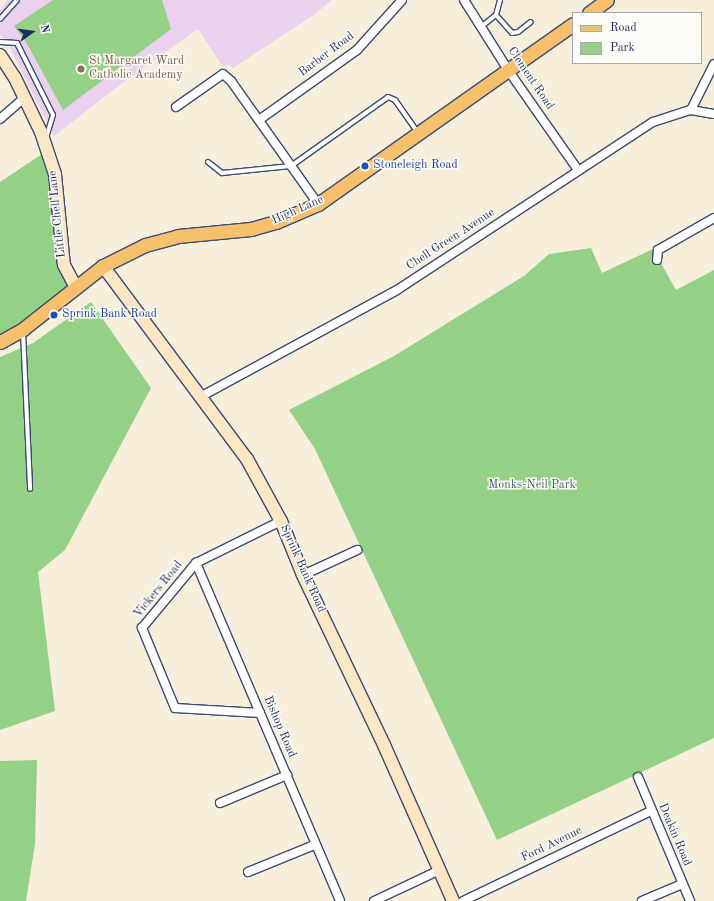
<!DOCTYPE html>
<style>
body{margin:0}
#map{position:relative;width:714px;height:901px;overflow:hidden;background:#f7eedc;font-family:"Old Standard TT",serif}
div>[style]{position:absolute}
.built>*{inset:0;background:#ead1ed}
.green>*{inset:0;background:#94d187}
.roads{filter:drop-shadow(1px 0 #3c4c71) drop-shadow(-1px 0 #3c4c71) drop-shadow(0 1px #3c4c71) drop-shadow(0 -1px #3c4c71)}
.lane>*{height:4px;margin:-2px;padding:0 2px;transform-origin:2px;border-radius:2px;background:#fff}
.street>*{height:8px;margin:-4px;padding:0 4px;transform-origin:4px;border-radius:4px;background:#fff}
.secondary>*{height:12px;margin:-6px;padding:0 6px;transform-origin:6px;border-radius:6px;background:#fce6c4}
.primary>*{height:13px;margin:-6.5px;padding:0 6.5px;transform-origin:6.5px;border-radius:6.5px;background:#f7c06c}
.dots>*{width:11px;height:11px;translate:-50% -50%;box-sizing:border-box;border:2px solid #fdfcf7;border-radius:50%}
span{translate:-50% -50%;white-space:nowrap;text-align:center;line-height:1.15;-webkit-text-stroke:3px #fdfcf7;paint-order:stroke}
.street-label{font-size:12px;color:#1b2f5e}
.education-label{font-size:12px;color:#785e54}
.left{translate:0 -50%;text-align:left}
.transit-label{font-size:12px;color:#164399}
.park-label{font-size:12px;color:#3f606a}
.legend{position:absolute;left:572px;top:12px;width:130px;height:52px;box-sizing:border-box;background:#fdfcf7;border:1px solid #a3aaba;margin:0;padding:5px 7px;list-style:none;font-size:12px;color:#1b2f5e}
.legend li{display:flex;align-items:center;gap:8px;height:20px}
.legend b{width:20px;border:1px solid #a3aaba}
.north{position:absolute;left:12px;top:12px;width:40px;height:40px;-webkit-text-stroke:3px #fdfcf7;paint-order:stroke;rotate:76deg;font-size:11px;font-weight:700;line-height:16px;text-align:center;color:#1b2f5e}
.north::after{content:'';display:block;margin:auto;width:14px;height:18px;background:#1b2f5e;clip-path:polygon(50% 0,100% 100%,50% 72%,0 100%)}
</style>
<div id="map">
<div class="built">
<div style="clip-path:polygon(7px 0,332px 0,315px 14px,233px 68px,229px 64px,223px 67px,198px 29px,125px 81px,54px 136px,10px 48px,0 34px,0 10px)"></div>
</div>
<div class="green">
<div style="clip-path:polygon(53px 0,162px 0,171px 29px,63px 110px,26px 42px,14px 26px)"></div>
<div style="clip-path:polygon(48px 150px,75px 286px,0 342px,0 182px)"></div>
<div style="clip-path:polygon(591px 248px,602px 273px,653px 249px,676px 290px,714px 270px,714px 738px,497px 840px,315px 449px,289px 410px,394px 356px,524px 276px,549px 254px)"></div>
<div style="clip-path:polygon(91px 302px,151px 388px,65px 550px,38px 572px,55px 711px,0 730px,0 357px,33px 343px)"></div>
<div style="clip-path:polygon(37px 760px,35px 844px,26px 901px,0 901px,0 761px)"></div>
</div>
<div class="roads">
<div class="lane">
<div style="left:496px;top:15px;width:24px;rotate:48deg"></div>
<div style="left:512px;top:33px;width:6px;rotate:-9deg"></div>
<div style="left:518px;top:32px;width:16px;rotate:-38deg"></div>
<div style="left:0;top:19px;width:25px;rotate:-48deg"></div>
<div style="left:481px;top:27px;width:19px;rotate:-39deg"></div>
<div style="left:496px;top:15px;width:16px;rotate:-75deg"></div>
<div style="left:0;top:42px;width:17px;rotate:3deg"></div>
<div style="left:17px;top:43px;width:80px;rotate:63.4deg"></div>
<div style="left:53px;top:115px;width:24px;rotate:107deg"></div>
<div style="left:208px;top:162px;width:18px;rotate:38deg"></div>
<div style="left:222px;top:173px;width:69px;rotate:-5.8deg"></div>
<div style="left:291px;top:166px;width:119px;rotate:-35.4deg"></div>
<div style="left:388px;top:97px;width:8px;rotate:23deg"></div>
<div style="left:395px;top:100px;width:39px;rotate:55deg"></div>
<div style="left:23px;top:332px;width:157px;rotate:87.4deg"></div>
</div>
<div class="street">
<div style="left:464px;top:0;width:83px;rotate:57.8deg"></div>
<div style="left:508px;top:70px;width:122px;rotate:55deg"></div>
<div style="left:176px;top:107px;width:57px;rotate:-35.1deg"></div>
<div style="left:223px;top:74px;width:11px;rotate:41deg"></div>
<div style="left:231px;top:81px;width:151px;rotate:54.7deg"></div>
<div style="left:691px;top:110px;width:51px;rotate:-63.4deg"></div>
<div style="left:0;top:119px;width:33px;rotate:-41deg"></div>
<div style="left:259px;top:120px;width:120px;rotate:-35.5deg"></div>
<div style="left:357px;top:50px;width:67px;rotate:-48deg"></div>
<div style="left:657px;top:260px;width:10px;rotate:-84deg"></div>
<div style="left:658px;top:250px;width:64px;rotate:-29.7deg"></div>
<div style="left:200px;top:397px;width:224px;rotate:-28.5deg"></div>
<div style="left:397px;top:290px;width:306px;rotate:-33.3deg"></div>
<div style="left:653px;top:122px;width:40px;rotate:-18deg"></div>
<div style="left:691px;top:110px;width:23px;rotate:10deg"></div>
<div style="left:196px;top:563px;width:367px;rotate:66.9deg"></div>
<div style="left:303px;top:575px;width:60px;rotate:-24.8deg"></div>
<div style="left:260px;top:713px;width:85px;rotate:-176.6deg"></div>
<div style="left:175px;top:708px;width:87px;rotate:-112.4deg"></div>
<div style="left:142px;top:628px;width:85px;rotate:-50.3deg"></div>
<div style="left:196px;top:563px;width:95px;rotate:-26.3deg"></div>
<div style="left:638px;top:777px;width:134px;rotate:67.2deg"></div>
<div style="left:220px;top:803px;width:73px;rotate:-22.7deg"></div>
<div style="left:248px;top:872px;width:71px;rotate:-22.2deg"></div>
<div style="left:374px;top:901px;width:73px;rotate:-25.2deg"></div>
<div style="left:463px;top:901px;width:208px;rotate:-25.6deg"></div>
<div style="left:642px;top:901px;width:43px;rotate:-23deg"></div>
</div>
<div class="secondary">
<div style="left:0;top:55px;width:27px;rotate:57deg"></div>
<div style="left:15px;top:78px;width:60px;rotate:64.3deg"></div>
<div style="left:41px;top:132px;width:44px;rotate:71.6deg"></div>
<div style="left:55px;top:174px;width:91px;rotate:84.4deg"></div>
<div style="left:64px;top:265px;width:24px;rotate:62deg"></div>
<div style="left:103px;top:266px;width:241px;rotate:53.3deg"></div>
<div style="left:247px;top:459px;width:71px;rotate:61.3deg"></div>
<div style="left:281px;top:521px;width:58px;rotate:67.8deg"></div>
<div style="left:303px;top:575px;width:188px;rotate:64.5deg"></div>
<div style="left:384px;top:745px;width:171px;rotate:66.1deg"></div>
</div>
<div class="primary">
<div style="left:589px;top:13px;width:22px;rotate:-36deg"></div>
<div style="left:0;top:342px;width:26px;rotate:-29deg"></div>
<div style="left:23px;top:329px;width:102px;rotate:-38.2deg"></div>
<div style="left:103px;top:266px;width:47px;rotate:-26.6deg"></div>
<div style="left:145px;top:245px;width:34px;rotate:-15deg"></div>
<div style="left:178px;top:236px;width:73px;rotate:-5.5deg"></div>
<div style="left:251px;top:229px;width:26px;rotate:-16deg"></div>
<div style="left:276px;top:222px;width:46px;rotate:-23.2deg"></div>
<div style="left:318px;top:204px;width:312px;rotate:-35.2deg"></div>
</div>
</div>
<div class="dots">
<div style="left:81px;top:69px;background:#8d6e63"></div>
<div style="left:365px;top:166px;background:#1a4fb4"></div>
<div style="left:54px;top:315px;background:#1a4fb4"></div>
</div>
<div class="street-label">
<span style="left:327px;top:55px;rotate:-37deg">Barber Road</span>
<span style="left:530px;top:79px;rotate:56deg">Clement Road</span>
<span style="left:298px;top:211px;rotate:-24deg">High Lane</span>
<span style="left:58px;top:214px;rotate:-96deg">Little Chell Lane</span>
<span style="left:451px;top:240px;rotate:-33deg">Chell Green Avenue</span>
<span style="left:302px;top:569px;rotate:66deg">Sprink Bank Road</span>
<span style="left:159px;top:590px;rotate:-51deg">Vickers Road</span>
<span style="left:279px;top:727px;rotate:67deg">Bishop Road</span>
<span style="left:674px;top:835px;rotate:67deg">Deakin Road</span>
<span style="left:552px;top:845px;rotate:-26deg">Ford Avenue</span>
</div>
<div class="education-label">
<span class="left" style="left:89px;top:69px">St Margaret Ward<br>Catholic Academy</span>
</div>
<div class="transit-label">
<span class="left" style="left:373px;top:166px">Stoneleigh Road</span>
<span class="left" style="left:62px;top:315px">Sprink Bank Road</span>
</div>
<div class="park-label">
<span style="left:532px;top:486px">Monks-Neil Park</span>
</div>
<ul class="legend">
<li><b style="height:5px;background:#f7c06c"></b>Road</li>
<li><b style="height:11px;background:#94d187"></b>Park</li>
</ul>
<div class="north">N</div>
</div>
